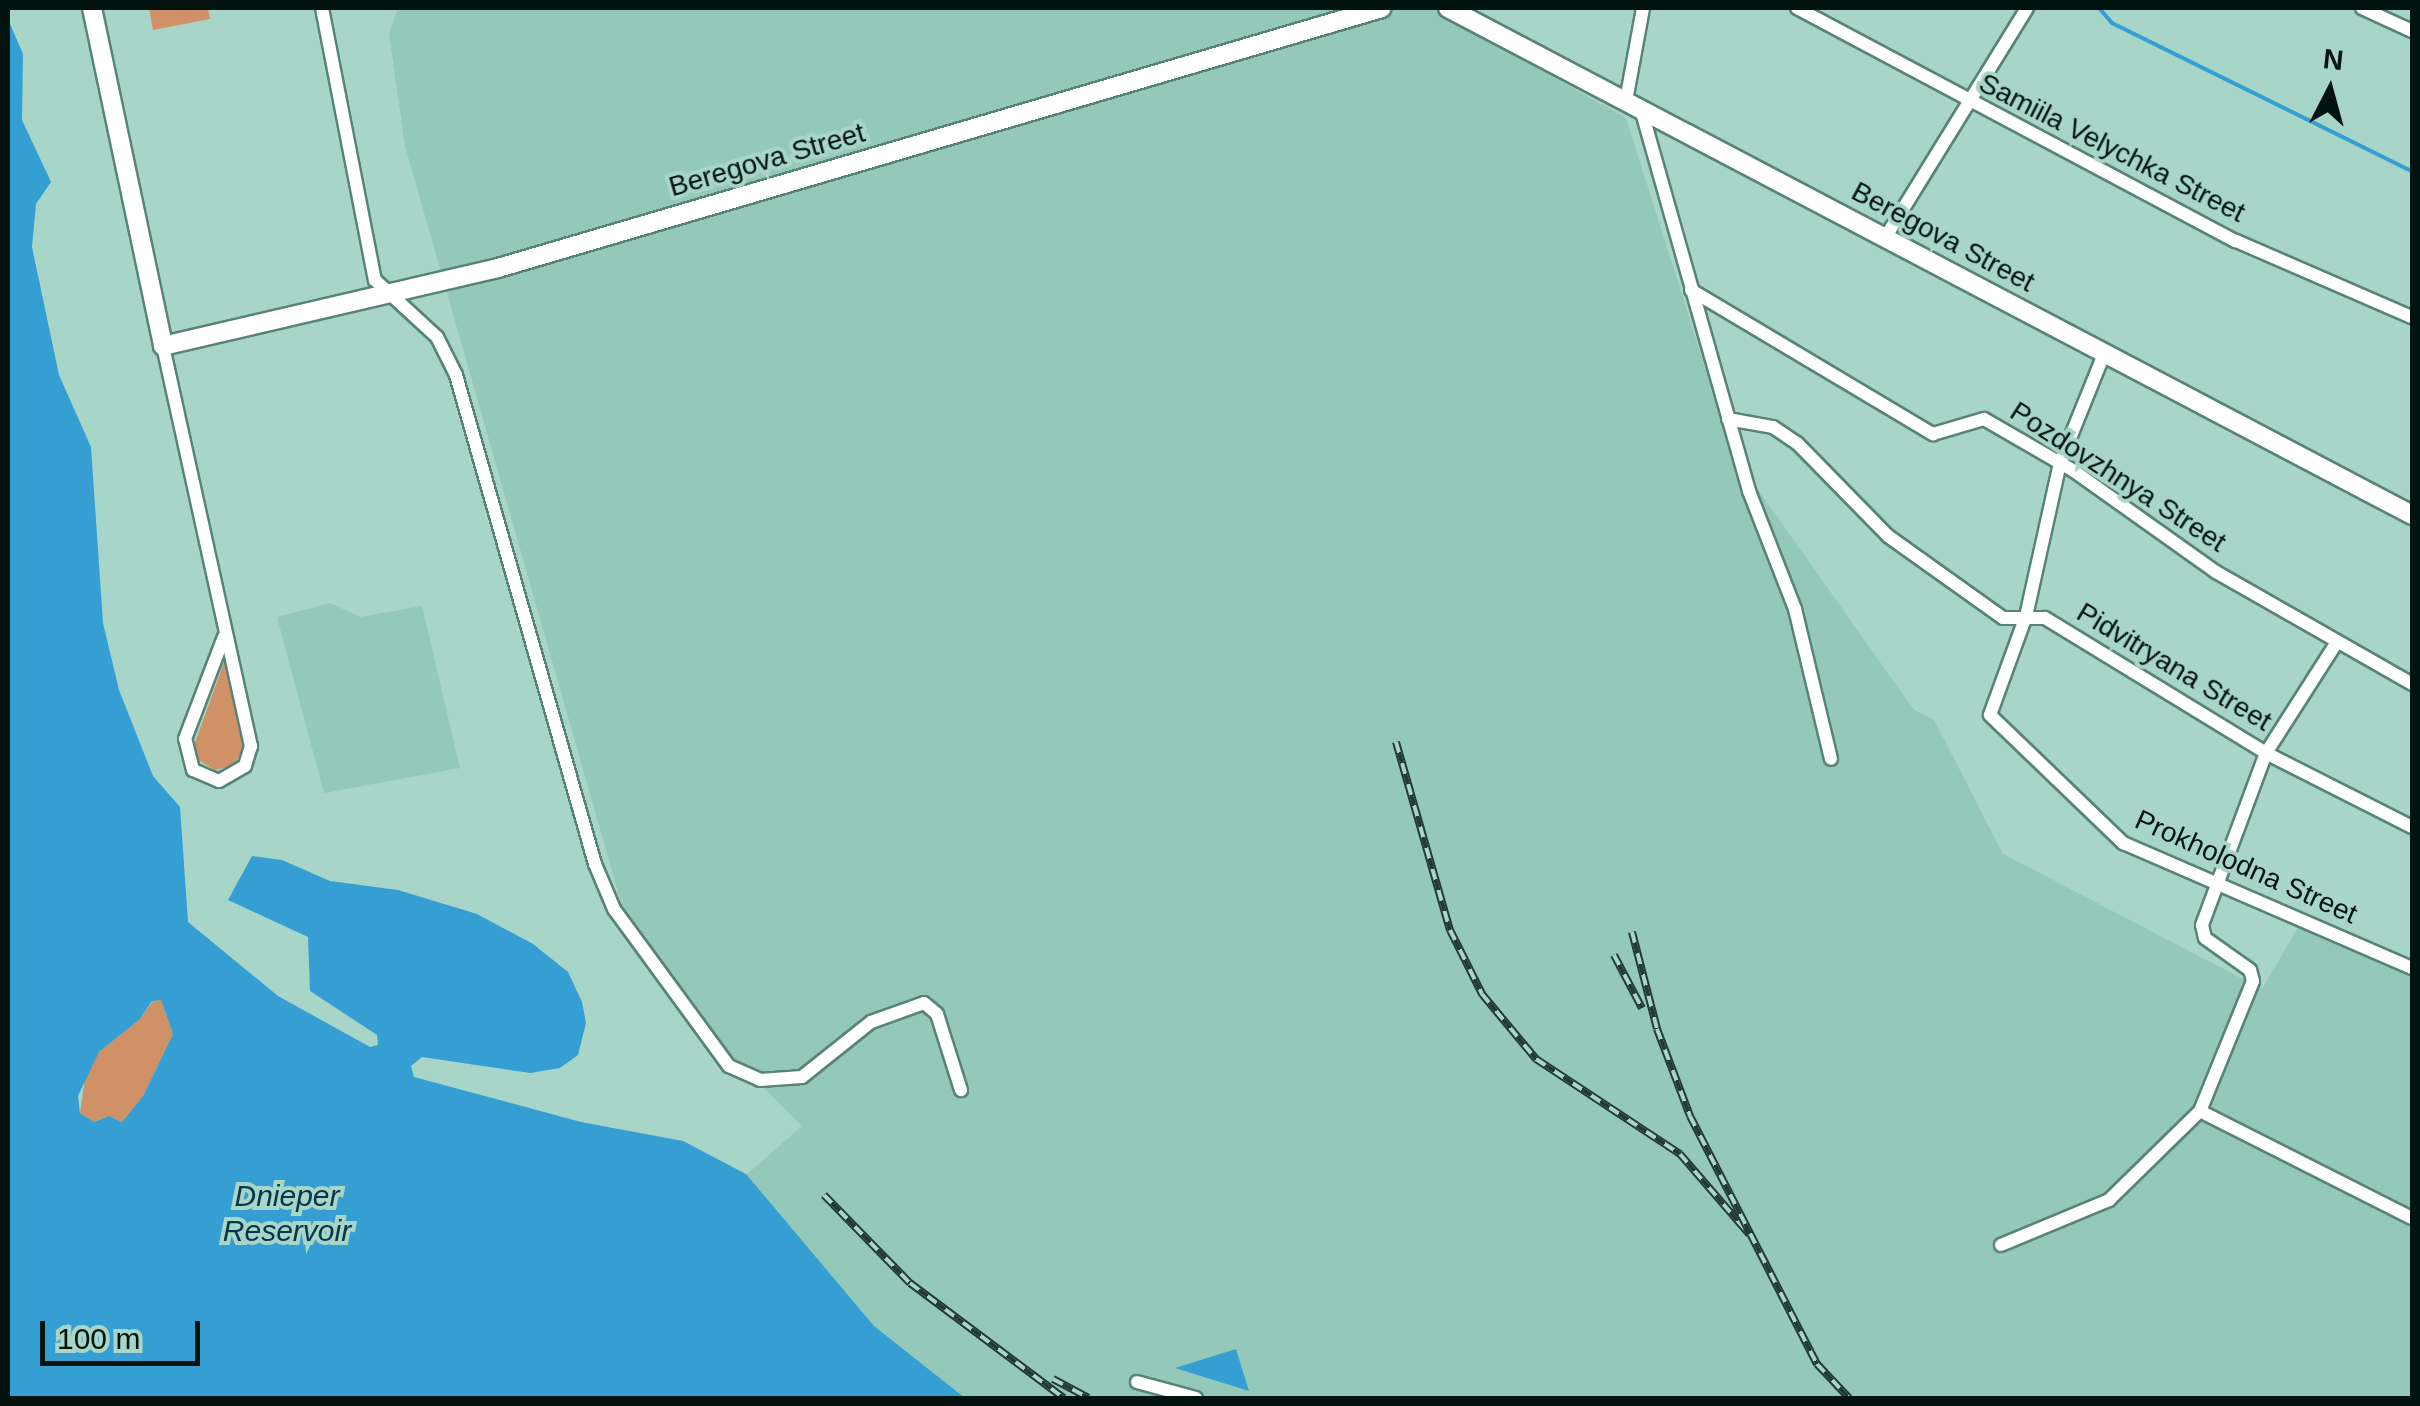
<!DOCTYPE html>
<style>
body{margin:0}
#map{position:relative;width:2420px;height:1406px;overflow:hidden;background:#a7d5c7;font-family:Arial,sans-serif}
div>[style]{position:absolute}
.built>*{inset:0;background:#94c9ba}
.green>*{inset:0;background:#d09166}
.water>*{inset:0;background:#359fd4}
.stream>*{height:4px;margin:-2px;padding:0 2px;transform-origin:2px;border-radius:2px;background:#359fd4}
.roads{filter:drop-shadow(2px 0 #588377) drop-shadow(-2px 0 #588377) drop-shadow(0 2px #588377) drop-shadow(0 -2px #588377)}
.street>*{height:12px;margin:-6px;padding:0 6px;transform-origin:6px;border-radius:6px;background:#fff}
.secondary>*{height:18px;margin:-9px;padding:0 9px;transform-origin:9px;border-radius:9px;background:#fff}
.rail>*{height:8px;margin-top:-4px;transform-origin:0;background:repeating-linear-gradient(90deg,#a7d5c7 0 11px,#243a34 0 22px);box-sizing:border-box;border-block:2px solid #243a34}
span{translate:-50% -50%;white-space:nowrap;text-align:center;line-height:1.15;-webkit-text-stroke:8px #a7d5c7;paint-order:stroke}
.street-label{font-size:28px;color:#03130f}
.water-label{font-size:30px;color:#07354b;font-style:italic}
.frame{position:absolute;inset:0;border:10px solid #03130f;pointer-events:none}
.north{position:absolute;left:2280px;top:40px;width:100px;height:100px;-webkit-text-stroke:8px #a7d5c7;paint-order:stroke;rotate:6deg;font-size:28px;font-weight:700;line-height:40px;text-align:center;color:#03130f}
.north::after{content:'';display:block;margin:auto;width:35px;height:45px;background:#03130f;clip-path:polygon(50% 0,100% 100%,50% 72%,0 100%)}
.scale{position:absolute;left:40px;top:1321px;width:160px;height:45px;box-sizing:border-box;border:5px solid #03130f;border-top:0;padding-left:12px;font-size:30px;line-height:35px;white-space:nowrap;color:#03130f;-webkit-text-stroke:8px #a7d5c7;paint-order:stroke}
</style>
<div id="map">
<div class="built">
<div style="clip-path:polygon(398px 8px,1455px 8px,1460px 25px,1626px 118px,1732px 453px,1914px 710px,1934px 720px,2003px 854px,2262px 989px,2299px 926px,2412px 973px,2412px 1398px,965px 1398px,874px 1326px,746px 1175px,802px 1126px,702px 1027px,622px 906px,405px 146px,389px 34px)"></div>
<div style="clip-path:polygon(330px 603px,360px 617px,422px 606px,460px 768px,324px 793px,277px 617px)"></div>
</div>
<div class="green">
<div style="clip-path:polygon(149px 8px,208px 8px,210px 19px,153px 30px)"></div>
<div style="clip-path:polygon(226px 657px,244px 747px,234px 765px,215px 770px,198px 760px,193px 748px)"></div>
<div style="clip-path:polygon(161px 1000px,173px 1034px,143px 1096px,122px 1122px,109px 1116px,94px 1122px,80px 1113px,85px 1078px,99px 1052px,140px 1019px,153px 1001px)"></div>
</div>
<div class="water">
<div style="clip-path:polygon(evenodd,8px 19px,23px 54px,22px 120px,51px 182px,36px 204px,32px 247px,59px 375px,91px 447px,103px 623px,119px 690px,153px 776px,180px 807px,188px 922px,278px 996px,370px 1047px,378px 1045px,377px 1035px,310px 991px,308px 937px,228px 900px,252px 856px,282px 860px,330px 881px,398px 890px,477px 914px,533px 944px,568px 972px,582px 1002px,586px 1023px,578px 1055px,560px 1068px,530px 1073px,422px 1057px,411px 1066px,414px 1077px,581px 1122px,683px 1141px,746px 1174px,874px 1326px,965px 1398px,8px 1398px,8px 19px,161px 1000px,173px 1034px,143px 1096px,122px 1122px,109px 1116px,94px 1122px,80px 1113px,78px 1096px,99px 1052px,140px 1019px,152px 1001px,161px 1000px)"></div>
<div style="clip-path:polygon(1236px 1349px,1249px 1391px,1175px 1368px)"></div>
</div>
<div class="stream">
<div style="left:2099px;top:8px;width:20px;rotate:49deg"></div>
<div style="left:2112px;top:23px;width:335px;rotate:26.3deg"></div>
</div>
<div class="roads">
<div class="street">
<div style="left:322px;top:8px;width:277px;rotate:79deg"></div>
<div style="left:375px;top:280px;width:84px;rotate:42.6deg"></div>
<div style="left:437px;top:337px;width:42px;rotate:63.4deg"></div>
<div style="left:456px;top:375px;width:508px;rotate:74.13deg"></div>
<div style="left:595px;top:864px;width:49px;rotate:67.1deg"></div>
<div style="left:614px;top:909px;width:195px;rotate:53.8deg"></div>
<div style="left:729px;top:1066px;width:34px;rotate:24deg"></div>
<div style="left:760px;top:1080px;width:42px;rotate:-4.1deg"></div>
<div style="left:802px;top:1077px;width:88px;rotate:-38.6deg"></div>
<div style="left:871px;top:1022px;width:56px;rotate:-19.7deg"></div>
<div style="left:924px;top:1003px;width:17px;rotate:40deg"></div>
<div style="left:937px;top:1014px;width:80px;rotate:72.5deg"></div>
<div style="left:1797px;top:8px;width:497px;rotate:28deg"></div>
<div style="left:2236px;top:241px;width:192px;rotate:23.4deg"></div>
<div style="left:2362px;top:8px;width:55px;rotate:24.7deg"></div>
<div style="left:1626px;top:101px;width:95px;rotate:-79.6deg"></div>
<div style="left:1641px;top:109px;width:397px;rotate:74.2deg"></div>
<div style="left:1749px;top:491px;width:127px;rotate:68.7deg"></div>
<div style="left:1795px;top:609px;width:154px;rotate:76.5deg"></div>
<div style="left:1885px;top:238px;width:270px;rotate:-58.3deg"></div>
<div style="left:1691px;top:290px;width:282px;rotate:30.8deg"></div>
<div style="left:1933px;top:434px;width:53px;rotate:-16.4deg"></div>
<div style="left:1984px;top:419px;width:104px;rotate:30deg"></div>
<div style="left:2074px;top:471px;width:174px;rotate:35.4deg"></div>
<div style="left:2216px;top:572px;width:226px;rotate:29.7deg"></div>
<div style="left:163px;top:346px;width:410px;rotate:77.6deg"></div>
<div style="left:251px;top:746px;width:21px;rotate:107deg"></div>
<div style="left:245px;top:766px;width:30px;rotate:150deg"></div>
<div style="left:219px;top:781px;width:28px;rotate:-157deg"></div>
<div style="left:193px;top:770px;width:32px;rotate:-104deg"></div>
<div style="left:185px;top:739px;width:109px;rotate:-69.1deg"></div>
<div style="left:2104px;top:354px;width:118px;rotate:112deg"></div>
<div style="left:2060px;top:463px;width:157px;rotate:102.5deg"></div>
<div style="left:2026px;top:616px;width:105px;rotate:110deg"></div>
<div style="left:1990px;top:715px;width:185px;rotate:43.9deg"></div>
<div style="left:2123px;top:843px;width:315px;rotate:23.4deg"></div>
<div style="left:1728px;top:419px;width:46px;rotate:10.1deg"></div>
<div style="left:1773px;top:427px;width:29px;rotate:34deg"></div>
<div style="left:1797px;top:443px;width:130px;rotate:45.6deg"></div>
<div style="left:1888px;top:536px;width:141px;rotate:35.5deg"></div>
<div style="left:2003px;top:618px;width:42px"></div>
<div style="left:2045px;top:618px;width:259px;rotate:31.4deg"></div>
<div style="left:2266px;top:753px;width:164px;rotate:26.9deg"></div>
<div style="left:2200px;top:1111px;width:237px;rotate:26.8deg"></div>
<div style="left:2001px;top:1245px;width:117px;rotate:-22.6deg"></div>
<div style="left:2109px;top:1200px;width:127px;rotate:-44.4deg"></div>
<div style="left:2200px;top:1111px;width:140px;rotate:-67.8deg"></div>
<div style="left:2253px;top:981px;width:11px;rotate:-105deg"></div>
<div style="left:2250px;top:970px;width:55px;rotate:-144.6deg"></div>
<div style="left:2205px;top:938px;width:13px;rotate:-103deg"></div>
<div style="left:2202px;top:925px;width:184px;rotate:-69.6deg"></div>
<div style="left:2266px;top:753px;width:132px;rotate:-57.4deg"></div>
<div style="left:1137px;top:1382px;width:61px;rotate:15.2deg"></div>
</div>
<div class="secondary">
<div style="left:92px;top:8px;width:345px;rotate:78.1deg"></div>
<div style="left:163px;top:346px;width:344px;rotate:-13.1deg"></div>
<div style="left:498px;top:268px;width:921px;rotate:-16.39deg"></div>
<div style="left:1448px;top:8px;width:1089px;rotate:27.74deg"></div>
</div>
</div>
<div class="rail">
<div style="left:1396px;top:742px;width:196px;rotate:74deg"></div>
<div style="left:1450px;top:930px;width:72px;rotate:63.4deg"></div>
<div style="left:1482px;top:994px;width:85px;rotate:50.3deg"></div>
<div style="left:1536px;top:1059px;width:173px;rotate:33.4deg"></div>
<div style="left:1680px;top:1154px;width:106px;rotate:49.2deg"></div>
<div style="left:1632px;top:932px;width:100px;rotate:75.5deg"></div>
<div style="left:1657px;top:1029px;width:93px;rotate:69.2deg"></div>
<div style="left:1690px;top:1116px;width:279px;rotate:62.9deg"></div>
<div style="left:1817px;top:1364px;width:47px;rotate:46.7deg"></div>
<div style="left:1614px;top:955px;width:60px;rotate:62.2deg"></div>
<div style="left:824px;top:1195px;width:123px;rotate:45.7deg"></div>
<div style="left:910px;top:1283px;width:192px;rotate:36.8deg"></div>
<div style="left:1053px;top:1379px;width:40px;rotate:28deg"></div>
</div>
<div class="street-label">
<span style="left:2112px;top:148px;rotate:27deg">Samiila Velychka Street</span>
<span style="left:767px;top:160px;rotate:-16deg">Beregova Street</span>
<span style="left:1943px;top:237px;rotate:28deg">Beregova Street</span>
<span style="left:2118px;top:477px;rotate:33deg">Pozdovzhnya Street</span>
<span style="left:2174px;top:667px;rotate:31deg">Pidvitryana Street</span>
<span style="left:2246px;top:867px;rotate:24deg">Prokholodna Street</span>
</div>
<div class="water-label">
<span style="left:287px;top:1213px">Dnieper<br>Reservoir</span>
</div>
<div class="frame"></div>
<div class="north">N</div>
<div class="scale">100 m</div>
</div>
